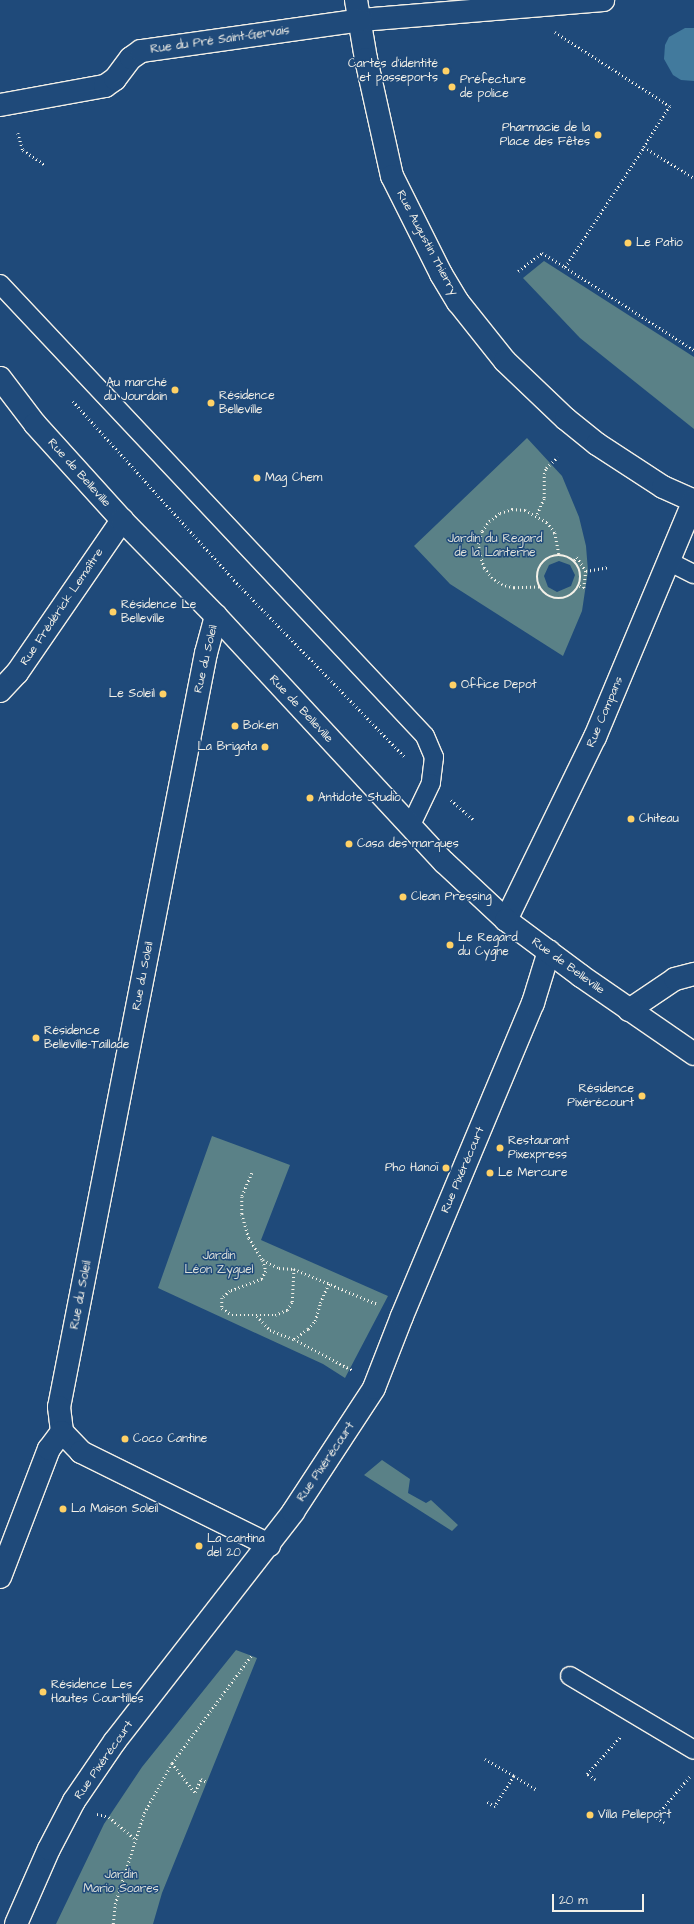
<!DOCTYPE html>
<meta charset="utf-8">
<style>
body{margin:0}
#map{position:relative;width:694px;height:1924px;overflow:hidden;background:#1f4a7a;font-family:"Architects Daughter",sans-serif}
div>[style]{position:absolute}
.green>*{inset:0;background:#5a8187}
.water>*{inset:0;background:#427a9d}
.path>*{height:2.5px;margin-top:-1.25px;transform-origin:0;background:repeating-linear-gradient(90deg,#f4f1e8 0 1px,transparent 0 4px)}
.path>.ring{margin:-1.25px;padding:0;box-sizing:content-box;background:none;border:2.5px solid #f4f1e8;border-radius:50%}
.roads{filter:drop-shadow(1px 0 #f4f1e8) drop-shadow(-1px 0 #f4f1e8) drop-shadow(0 1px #f4f1e8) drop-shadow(0 -1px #f4f1e8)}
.service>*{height:18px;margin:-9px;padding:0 9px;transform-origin:9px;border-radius:9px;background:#1f4a7a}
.pedestrian>*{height:22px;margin:-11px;padding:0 11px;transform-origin:11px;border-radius:11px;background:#1f4a7a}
.minor>*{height:22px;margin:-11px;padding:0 11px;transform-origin:11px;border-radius:11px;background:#1f4a7a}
.secondary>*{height:22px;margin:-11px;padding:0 11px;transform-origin:11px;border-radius:11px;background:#1f4a7a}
.dots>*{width:11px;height:11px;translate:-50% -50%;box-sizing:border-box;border:2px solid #1f4a7a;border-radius:50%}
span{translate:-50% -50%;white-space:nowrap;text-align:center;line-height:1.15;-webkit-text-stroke:3px #1f4a7a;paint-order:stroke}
.street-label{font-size:12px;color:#f4f1e8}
.poi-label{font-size:12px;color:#f4f1e8}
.right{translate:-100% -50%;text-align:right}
.left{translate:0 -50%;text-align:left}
.park-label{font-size:12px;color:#dde0d9}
.scale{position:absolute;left:552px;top:1894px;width:92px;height:18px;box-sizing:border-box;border:2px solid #f4f1e8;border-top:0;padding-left:5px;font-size:12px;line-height:14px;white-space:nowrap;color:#f4f1e8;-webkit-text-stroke:3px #1f4a7a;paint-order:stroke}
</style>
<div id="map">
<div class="green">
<div style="clip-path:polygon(544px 261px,694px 357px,694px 429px,580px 338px,523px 278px)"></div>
<div style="clip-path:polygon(evenodd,527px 438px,562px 476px,579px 517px,586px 546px,588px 571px,582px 611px,563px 656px,450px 584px,414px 546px,527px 438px,559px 561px,570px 565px,575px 575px,571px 586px,557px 592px,548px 587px,544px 576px,549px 565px,559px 561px)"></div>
<div style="clip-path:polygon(212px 1136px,290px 1165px,261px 1240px,388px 1296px,345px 1378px,323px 1364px,158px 1288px)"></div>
<div style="clip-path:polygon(382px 1460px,410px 1479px,408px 1493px,426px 1503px,431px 1500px,458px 1525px,452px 1531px,364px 1475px)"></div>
<div style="clip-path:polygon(236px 1650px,257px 1658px,162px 1893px,153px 1924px,56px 1924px,104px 1824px,142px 1767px)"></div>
</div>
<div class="water">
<div style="clip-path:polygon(685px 28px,694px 28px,694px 81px,681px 80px,673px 75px,664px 59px,665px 45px,669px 37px)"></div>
</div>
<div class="path">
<div style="left:555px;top:32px;width:137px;rotate:32.8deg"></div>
<div style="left:670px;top:106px;width:49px;rotate:122.4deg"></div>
<div style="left:18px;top:133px;width:18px;rotate:74deg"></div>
<div style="left:23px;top:150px;width:27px;rotate:34deg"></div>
<div style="left:565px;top:267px;width:153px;rotate:32.8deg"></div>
<div style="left:518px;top:271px;width:30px;rotate:-37deg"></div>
<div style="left:542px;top:253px;width:27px;rotate:31deg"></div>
<div style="left:565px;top:267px;width:144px;rotate:-56.6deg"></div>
<div style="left:644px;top:147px;width:59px;rotate:31.8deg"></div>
<div style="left:73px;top:401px;width:241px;rotate:48deg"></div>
<div style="left:234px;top:580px;width:246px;rotate:46deg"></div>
<div style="left:537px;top:514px;width:17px;rotate:-66deg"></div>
<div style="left:544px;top:498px;width:24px;rotate:-90deg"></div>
<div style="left:544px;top:474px;width:6px;rotate:-72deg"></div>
<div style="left:546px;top:468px;width:16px;rotate:-43deg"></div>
<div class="ring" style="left:537px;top:555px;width:41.5px;height:41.5px"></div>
<div style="left:574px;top:560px;width:4px;rotate:-45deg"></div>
<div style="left:577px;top:557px;width:17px;rotate:57deg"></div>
<div style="left:586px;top:571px;width:17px;rotate:97deg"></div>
<div style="left:584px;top:588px;width:5px;rotate:-158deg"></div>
<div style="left:586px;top:571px;width:22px;rotate:-10deg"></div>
<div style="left:539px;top:587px;width:25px;rotate:178deg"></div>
<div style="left:514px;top:588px;width:12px;rotate:-166deg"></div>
<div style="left:502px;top:585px;width:12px;rotate:-145deg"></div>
<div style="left:492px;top:578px;width:13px;rotate:-129deg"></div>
<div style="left:484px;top:568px;width:13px;rotate:-108deg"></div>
<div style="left:480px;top:556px;width:12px;rotate:-99deg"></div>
<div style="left:478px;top:544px;width:14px;rotate:-73deg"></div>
<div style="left:482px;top:531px;width:12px;rotate:-55deg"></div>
<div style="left:489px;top:521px;width:14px;rotate:-36deg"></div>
<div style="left:500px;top:513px;width:13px;rotate:-18deg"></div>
<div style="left:512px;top:509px;width:13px;rotate:4deg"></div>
<div style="left:525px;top:510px;width:25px;rotate:29deg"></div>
<div style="left:547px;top:522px;width:14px;rotate:54deg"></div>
<div style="left:555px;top:533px;width:21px;rotate:79deg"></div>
<div style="left:451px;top:800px;width:30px;rotate:41deg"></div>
<div style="left:252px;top:1173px;width:26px;rotate:113deg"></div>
<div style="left:242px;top:1197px;width:17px;rotate:90deg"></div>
<div style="left:242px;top:1214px;width:25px;rotate:74deg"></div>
<div style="left:249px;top:1238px;width:26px;rotate:58deg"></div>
<div style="left:263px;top:1260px;width:11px;rotate:75deg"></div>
<div style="left:266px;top:1271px;width:9px;rotate:117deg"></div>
<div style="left:262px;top:1279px;width:34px;rotate:159deg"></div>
<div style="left:230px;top:1291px;width:11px;rotate:139deg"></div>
<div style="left:222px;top:1298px;width:10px;rotate:90deg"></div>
<div style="left:222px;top:1308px;width:12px;rotate:35deg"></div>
<div style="left:232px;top:1315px;width:43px"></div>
<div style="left:275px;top:1315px;width:13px;rotate:-23deg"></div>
<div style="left:287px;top:1310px;width:9px;rotate:-58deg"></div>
<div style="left:292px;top:1302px;width:33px;rotate:-87deg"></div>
<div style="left:263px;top:1260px;width:18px;rotate:27deg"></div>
<div style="left:279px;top:1268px;width:15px;rotate:4deg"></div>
<div style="left:294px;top:1269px;width:90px;rotate:22.9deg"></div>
<div style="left:257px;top:1316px;width:19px;rotate:47deg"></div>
<div style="left:270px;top:1330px;width:26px;rotate:21deg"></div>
<div style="left:294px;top:1339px;width:66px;rotate:28.1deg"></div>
<div style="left:294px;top:1339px;width:17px;rotate:-36deg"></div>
<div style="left:308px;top:1329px;width:11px;rotate:-49deg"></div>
<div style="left:315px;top:1321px;width:19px;rotate:-74deg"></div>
<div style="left:320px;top:1303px;width:22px;rotate:-66deg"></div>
<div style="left:485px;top:1759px;width:34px;rotate:30deg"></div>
<div style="left:514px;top:1776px;width:36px;rotate:122deg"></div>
<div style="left:495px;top:1807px;width:10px;rotate:-151deg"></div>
<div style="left:172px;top:1763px;width:37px;rotate:52deg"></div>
<div style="left:195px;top:1792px;width:14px;rotate:-65deg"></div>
<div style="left:201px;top:1779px;width:7px;rotate:27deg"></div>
<div style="left:514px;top:1776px;width:27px;rotate:31deg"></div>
<div style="left:595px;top:1780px;width:10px;rotate:-143deg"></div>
<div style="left:587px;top:1774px;width:51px;rotate:-48.2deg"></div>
<div style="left:97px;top:1814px;width:12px;rotate:14deg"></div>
<div style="left:109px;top:1817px;width:34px;rotate:40deg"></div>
<div style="left:664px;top:1823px;width:11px;rotate:-146deg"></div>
<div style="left:655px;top:1817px;width:55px;rotate:-49.4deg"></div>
<div style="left:113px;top:1924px;width:20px;rotate:-84deg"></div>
<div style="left:115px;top:1904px;width:96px;rotate:-72.3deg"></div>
<div style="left:144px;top:1813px;width:57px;rotate:-60.8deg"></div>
<div style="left:172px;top:1763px;width:133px;rotate:-53.6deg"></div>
</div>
<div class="roads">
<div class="service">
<div style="left:0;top:284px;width:620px;rotate:46.76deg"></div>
<div style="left:425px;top:736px;width:23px;rotate:67deg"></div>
<div style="left:434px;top:757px;width:26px;rotate:97deg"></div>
<div style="left:431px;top:783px;width:49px;rotate:115.5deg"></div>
<div style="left:668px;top:561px;width:29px;rotate:27deg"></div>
<div style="left:570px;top:1676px;width:144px;rotate:30.8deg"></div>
</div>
<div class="pedestrian">
<div style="left:361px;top:20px;width:243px;rotate:-4.7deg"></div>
</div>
<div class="minor">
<div style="left:356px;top:0;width:60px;rotate:80.4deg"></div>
<div style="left:366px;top:59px;width:120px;rotate:77.5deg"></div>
<div style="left:392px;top:176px;width:110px;rotate:63.4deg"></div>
<div style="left:441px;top:274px;width:33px;rotate:59deg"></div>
<div style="left:458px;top:302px;width:75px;rotate:51.5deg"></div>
<div style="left:505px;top:361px;width:84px;rotate:43.6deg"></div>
<div style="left:566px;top:419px;width:40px;rotate:39deg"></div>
<div style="left:597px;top:444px;width:79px;rotate:33.1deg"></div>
<div style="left:663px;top:487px;width:34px;rotate:24deg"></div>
<div style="left:0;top:105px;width:107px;rotate:-10.3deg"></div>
<div style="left:105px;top:86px;width:12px;rotate:-35deg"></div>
<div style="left:115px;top:79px;width:26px;rotate:-53deg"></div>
<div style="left:131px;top:58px;width:12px;rotate:-35deg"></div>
<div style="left:141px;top:51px;width:222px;rotate:-8deg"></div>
<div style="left:216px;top:616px;width:38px;rotate:105deg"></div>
<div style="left:206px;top:653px;width:768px;rotate:101.03deg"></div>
<div style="left:59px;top:1407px;width:25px;rotate:83deg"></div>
<div style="left:62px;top:1432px;width:28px;rotate:46deg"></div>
<div style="left:81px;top:1452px;width:210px;rotate:26.3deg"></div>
<div style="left:0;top:691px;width:25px;rotate:-47deg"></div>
<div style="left:17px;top:673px;width:186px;rotate:-55.5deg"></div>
<div style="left:506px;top:920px;width:203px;rotate:-64.1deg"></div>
<div style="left:595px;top:737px;width:257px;rotate:-67.3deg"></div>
<div style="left:629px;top:1010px;width:55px;rotate:-34deg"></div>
<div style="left:675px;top:979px;width:20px;rotate:-15deg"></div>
<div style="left:0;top:1577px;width:137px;rotate:-69.1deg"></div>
<div style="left:49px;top:1449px;width:21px;rotate:-53deg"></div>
<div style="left:16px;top:1924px;width:82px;rotate:-66.3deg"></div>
<div style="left:49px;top:1849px;width:54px;rotate:-62.5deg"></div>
<div style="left:74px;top:1801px;width:73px;rotate:-55.7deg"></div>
<div style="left:115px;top:1741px;width:290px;rotate:-52.1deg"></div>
<div style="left:293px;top:1512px;width:148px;rotate:-56.8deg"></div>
<div style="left:374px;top:1388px;width:77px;rotate:-68.7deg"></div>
<div style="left:402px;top:1316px;width:339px;rotate:-67.3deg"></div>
<div style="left:533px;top:1003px;width:54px;rotate:-72.9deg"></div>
</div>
<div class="secondary">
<div style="left:0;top:378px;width:58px;rotate:52.7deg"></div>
<div style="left:35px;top:424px;width:130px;rotate:47.8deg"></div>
<div style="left:122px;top:520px;width:134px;rotate:45.6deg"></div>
<div style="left:216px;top:616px;width:335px;rotate:47.2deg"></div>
<div style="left:444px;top:862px;width:85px;rotate:43.1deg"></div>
<div style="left:506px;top:920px;width:94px;rotate:36.7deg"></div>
<div style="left:581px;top:976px;width:137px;rotate:34.6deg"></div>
</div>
</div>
<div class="dots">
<div style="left:446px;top:71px;background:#ffd166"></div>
<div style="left:452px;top:87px;background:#ffd166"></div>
<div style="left:598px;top:135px;background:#ffd166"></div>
<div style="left:628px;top:243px;background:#ffd166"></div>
<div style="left:175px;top:390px;background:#ffd166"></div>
<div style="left:211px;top:403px;background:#ffd166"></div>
<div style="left:257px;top:478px;background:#ffd166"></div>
<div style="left:113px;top:612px;background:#ffd166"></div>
<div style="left:453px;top:685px;background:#ffd166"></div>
<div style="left:163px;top:694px;background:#ffd166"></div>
<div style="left:235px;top:726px;background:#ffd166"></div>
<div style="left:265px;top:747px;background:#ffd166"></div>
<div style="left:310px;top:798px;background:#ffd166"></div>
<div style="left:631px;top:819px;background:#ffd166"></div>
<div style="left:349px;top:844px;background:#ffd166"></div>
<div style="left:403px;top:897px;background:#ffd166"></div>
<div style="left:450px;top:945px;background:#ffd166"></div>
<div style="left:36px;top:1038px;background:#ffd166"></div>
<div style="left:642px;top:1096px;background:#ffd166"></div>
<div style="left:500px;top:1148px;background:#ffd166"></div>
<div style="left:446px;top:1168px;background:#ffd166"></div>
<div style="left:490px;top:1173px;background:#ffd166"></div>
<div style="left:125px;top:1439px;background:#ffd166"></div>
<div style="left:63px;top:1509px;background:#ffd166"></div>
<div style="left:199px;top:1546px;background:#ffd166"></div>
<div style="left:43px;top:1692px;background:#ffd166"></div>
<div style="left:590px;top:1815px;background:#ffd166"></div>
</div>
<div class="street-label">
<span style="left:220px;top:40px;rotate:-8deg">Rue du Pré Saint-Gervais</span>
<span style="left:427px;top:243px;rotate:62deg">Rue Augustin Thierry</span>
<span style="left:79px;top:473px;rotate:48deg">Rue de Belleville</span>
<span style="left:62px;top:607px;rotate:-56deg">Rue Frédérick Lemaître</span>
<span style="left:206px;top:659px;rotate:-77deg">Rue du Soleil</span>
<span style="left:301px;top:709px;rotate:47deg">Rue de Belleville</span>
<span style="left:605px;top:712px;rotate:-67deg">Rue Compans</span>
<span style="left:568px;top:966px;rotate:36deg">Rue de Belleville</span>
<span style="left:143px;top:976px;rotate:-79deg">Rue du Soleil</span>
<span style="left:463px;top:1170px;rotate:-67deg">Rue Pixérécourt</span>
<span style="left:81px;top:1295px;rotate:-79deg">Rue du Soleil</span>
<span style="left:326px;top:1462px;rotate:-56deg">Rue Pixérécourt</span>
<span style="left:104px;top:1760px;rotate:-55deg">Rue Pixérécourt</span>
</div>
<div class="poi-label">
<span class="right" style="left:438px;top:71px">Cartes d'identité<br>et passeports</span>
<span class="left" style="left:460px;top:87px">Préfecture<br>de police</span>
<span class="right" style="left:590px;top:135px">Pharmacie de la<br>Place des Fêtes</span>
<span class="left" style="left:636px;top:243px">Le Patio</span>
<span class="right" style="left:167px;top:390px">Au marché<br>du Jourdain</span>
<span class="left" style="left:219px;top:403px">Résidence<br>Belleville</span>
<span class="left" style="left:265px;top:478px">Mag Chem</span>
<span class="left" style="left:121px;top:612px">Résidence Le<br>Belleville</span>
<span class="left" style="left:461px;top:685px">Office Depot</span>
<span class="right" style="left:155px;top:694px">Le Soleil</span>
<span class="left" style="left:243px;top:726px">Boken</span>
<span class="right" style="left:257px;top:747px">La Brigata</span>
<span class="left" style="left:318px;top:798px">Antidote Studio</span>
<span class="left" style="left:639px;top:819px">Chiteau</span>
<span class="left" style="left:357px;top:844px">Casa des marques</span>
<span class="left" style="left:411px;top:897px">Clean Pressing</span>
<span class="left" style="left:458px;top:945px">Le Regard<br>du Cygne</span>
<span class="left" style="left:44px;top:1038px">Résidence<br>Belleville-Taillade</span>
<span class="right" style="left:634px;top:1096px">Résidence<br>Pixérécourt</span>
<span class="left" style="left:508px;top:1148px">Restaurant<br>Pixexpress</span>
<span class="right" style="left:438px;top:1168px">Pho Hanoï</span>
<span class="left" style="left:498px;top:1173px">Le Mercure</span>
<span class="left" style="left:133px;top:1439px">Coco Cantine</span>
<span class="left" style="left:71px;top:1509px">La Maison Soleil</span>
<span class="left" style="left:207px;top:1546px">La cantina<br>del 20</span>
<span class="left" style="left:51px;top:1692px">Résidence Les<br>Hautes Courtilles</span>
<span class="left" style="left:598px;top:1815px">Villa Pelleport</span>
</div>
<div class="park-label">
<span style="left:495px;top:546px">Jardin du Regard<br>de la Lanterne</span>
<span style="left:219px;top:1263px">Jardin<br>Léon Zyguel</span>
<span style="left:121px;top:1882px">Jardin<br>Mario Soares</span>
</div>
<div class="scale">20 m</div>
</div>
